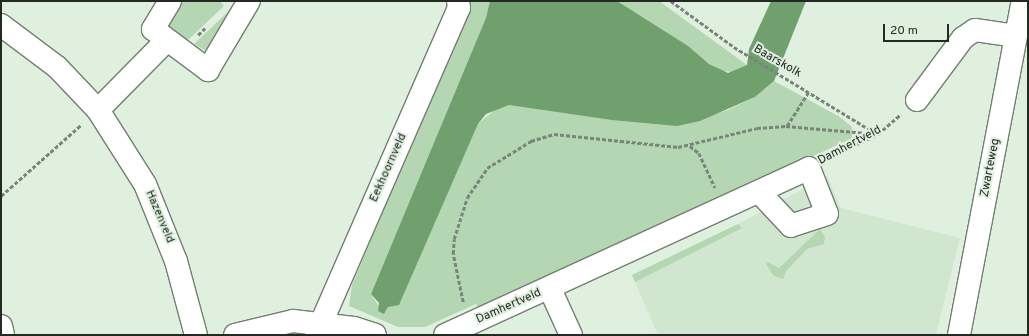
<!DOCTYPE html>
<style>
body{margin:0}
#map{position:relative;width:1029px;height:336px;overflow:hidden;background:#e0f0df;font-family:Overpass,sans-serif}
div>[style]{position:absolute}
.built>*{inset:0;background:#d1e6cf}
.green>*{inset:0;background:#b5d6b3}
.water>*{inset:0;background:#70a06e}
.path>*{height:2.5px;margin-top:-1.25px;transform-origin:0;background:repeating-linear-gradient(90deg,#7a8579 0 4px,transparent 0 6px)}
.roads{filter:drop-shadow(1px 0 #717f70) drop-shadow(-1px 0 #717f70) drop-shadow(0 1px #717f70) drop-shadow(0 -1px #717f70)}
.minor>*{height:22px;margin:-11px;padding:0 11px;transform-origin:11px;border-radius:11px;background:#fff}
.tertiary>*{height:22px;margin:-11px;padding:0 11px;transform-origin:11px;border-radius:11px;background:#fff}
span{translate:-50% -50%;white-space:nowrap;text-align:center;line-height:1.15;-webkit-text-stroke:4px #e0f0df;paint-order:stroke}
.street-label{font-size:12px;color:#242a23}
.frame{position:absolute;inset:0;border:2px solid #242a23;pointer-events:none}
.scale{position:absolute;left:883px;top:24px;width:66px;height:18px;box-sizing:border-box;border:2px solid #242a23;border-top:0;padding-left:5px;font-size:12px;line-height:14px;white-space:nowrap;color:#242a23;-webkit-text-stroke:3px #e0f0df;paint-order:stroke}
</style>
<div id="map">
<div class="built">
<div style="clip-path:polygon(827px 176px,841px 208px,960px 238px,936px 335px,658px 335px,632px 275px,738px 224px)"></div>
</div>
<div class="green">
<div style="clip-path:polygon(178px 1px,220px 1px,224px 6px,188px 40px,166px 28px)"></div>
<div style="clip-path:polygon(472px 1px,490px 1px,487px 18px,371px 294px,384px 314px,427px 240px,478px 124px,498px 107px,509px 105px,677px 125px,728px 110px,755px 97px,774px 81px,840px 117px,852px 127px,852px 138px,480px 313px,476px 304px,425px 327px,398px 327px,349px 306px,352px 285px)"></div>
<div style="clip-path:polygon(617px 1px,659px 1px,747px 65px,734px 72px,720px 71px)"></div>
<div style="clip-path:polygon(234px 6px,209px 48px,204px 50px,194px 44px)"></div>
<div style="clip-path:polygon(738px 224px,742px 228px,635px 282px,632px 275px)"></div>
<div style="clip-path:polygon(820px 229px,825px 237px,824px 244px,807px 249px,786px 271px,783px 279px,774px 276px,766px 264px,768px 262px,779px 268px)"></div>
</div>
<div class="water">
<div style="clip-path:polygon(490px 1px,617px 1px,688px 46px,709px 64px,728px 73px,747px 65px,749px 49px,771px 1px,806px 1px,774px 81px,755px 97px,700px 121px,677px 126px,612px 120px,509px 105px,486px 114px,478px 124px,399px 305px,388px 307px,384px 314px,378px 311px,379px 303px,371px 294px,486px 18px)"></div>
</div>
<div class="path">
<div style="left:671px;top:1px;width:78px;rotate:36.1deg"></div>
<div style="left:734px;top:47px;width:167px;rotate:31.3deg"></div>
<div style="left:198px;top:35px;width:11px;rotate:-45deg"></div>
<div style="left:787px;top:126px;width:41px;rotate:-57.8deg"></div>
<div style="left:690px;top:146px;width:11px;rotate:38deg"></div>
<div style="left:699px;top:153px;width:38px;rotate:65deg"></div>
<div style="left:829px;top:158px;width:55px;rotate:-26.1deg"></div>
<div style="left:878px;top:134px;width:30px;rotate:-41deg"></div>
<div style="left:1px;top:196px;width:108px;rotate:-41.6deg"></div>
<div style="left:463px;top:302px;width:49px;rotate:-101.8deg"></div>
<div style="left:453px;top:254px;width:15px;rotate:-86deg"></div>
<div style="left:454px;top:239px;width:43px;rotate:-72.4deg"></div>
<div style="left:467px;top:198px;width:36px;rotate:-56deg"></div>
<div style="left:487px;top:168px;width:52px;rotate:-31.5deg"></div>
<div style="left:531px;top:141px;width:24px;rotate:-17deg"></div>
<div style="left:554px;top:134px;width:125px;rotate:6deg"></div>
<div style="left:678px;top:147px;width:81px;rotate:-13.5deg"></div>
<div style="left:757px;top:128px;width:29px;rotate:-4deg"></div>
<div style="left:786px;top:126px;width:92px;rotate:5deg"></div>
</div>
<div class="roads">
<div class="minor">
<div style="left:170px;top:1px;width:33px;rotate:121deg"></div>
<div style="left:153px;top:29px;width:69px;rotate:36.7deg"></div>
<div style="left:208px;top:70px;width:80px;rotate:-59.3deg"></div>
<div style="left:1px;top:25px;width:70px;rotate:36.9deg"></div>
<div style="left:57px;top:67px;width:59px;rotate:46.4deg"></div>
<div style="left:98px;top:110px;width:88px;rotate:57.6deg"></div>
<div style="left:145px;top:184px;width:83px;rotate:68.1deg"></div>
<div style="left:176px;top:261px;width:77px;rotate:74.9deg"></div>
<div style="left:917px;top:100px;width:77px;rotate:-53.4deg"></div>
<div style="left:963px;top:38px;width:14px;rotate:-34deg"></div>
<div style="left:975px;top:30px;width:41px;rotate:8.3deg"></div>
<div style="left:98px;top:110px;width:98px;rotate:-45.4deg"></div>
<div style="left:550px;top:289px;width:51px;rotate:65.5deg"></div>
<div style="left:1px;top:326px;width:9px;rotate:77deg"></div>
<div style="left:235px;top:335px;width:60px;rotate:-13.6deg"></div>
<div style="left:293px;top:321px;width:61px;rotate:6.5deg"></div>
<div style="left:354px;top:328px;width:22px;rotate:18deg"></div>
<div style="left:445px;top:335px;width:400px;rotate:-24.6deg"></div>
<div style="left:809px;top:168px;width:49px;rotate:68.6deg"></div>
<div style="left:827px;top:214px;width:38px;rotate:162deg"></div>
<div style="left:791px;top:226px;width:45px;rotate:-133.2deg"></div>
<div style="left:959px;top:335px;width:340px;rotate:-79.2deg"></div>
</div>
<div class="tertiary">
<div style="left:316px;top:335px;width:357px;rotate:-66.4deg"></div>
<div style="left:459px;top:8px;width:7px;rotate:-98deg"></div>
</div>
</div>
<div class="street-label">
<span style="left:777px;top:62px;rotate:30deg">Baarskolk</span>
<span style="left:850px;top:146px;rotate:-28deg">Damhertveld</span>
<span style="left:389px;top:168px;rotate:-66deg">Eekhoornveld</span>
<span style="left:991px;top:168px;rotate:-79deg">Zwarteweg</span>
<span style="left:159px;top:217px;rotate:67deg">Hazenveld</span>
<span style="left:509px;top:307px;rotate:-24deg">Damhertveld</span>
</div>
<div class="frame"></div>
<div class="scale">20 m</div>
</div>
